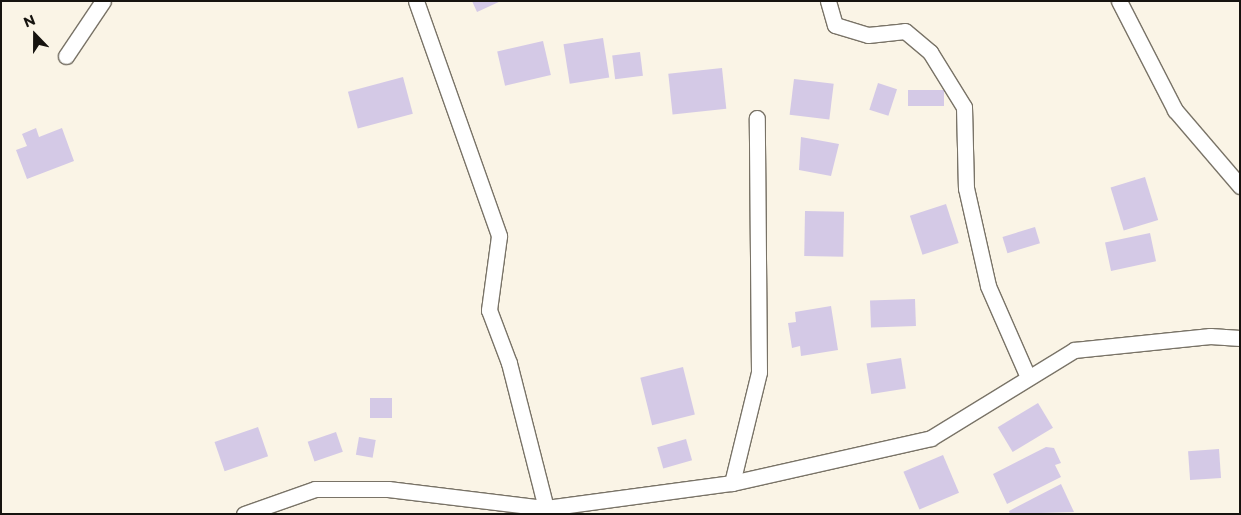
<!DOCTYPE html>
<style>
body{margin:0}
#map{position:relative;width:1241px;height:515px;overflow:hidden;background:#faf4e6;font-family:Montserrat,sans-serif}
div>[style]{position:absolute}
.building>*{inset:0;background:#d4c9e6;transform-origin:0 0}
.roads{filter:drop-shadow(1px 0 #797367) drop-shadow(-1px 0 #797367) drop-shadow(0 1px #797367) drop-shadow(0 -1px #797367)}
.street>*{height:15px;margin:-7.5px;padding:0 7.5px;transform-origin:7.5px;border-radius:7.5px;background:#fff}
span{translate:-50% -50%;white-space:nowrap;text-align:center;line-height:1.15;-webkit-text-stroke:4px #faf4e6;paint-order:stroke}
.frame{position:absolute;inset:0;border:2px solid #16130f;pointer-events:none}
.north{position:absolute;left:10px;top:10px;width:50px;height:50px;-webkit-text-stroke:4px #faf4e6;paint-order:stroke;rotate:338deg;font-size:14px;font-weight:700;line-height:20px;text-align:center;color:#16130f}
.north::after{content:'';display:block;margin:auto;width:18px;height:22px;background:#16130f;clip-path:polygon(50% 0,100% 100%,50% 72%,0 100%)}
</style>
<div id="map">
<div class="building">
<div style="clip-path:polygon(472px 1px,501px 1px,477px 12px)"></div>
<div style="left:603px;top:38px;width:40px;height:40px;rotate:81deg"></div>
<div style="left:543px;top:41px;width:35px;height:47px;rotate:77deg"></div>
<div style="left:640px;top:52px;width:24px;height:28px;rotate:83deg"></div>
<div style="left:722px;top:68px;width:41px;height:54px;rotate:84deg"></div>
<div style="left:403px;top:77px;width:38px;height:57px;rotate:75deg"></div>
<div style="left:794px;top:79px;width:40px;height:36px;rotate:7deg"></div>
<div style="left:878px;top:83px;width:20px;height:28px;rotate:18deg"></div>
<div style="left:944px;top:90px;width:16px;height:36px;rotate:90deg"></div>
<div style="clip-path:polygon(36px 128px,39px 137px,62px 128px,74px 161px,27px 179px,16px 150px,27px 146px,22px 134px)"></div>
<div style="clip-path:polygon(801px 137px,839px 144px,831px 176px,799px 170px)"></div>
<div style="left:1145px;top:177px;width:45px;height:36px;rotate:73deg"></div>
<div style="left:946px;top:204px;width:41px;height:38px;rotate:72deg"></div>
<div style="left:805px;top:211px;width:39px;height:45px;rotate:1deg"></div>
<div style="left:1035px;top:227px;width:17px;height:34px;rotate:73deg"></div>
<div style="left:1150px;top:233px;width:29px;height:46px;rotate:78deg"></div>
<div style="left:915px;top:299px;width:27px;height:45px;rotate:88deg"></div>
<div style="clip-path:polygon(831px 306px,838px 350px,801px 356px,800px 346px,792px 348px,788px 323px,796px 322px,795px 312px)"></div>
<div style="left:901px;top:358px;width:31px;height:35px;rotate:81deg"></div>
<div style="left:683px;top:367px;width:49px;height:44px;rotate:76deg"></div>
<div style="left:370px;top:398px;width:22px;height:20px"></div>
<div style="left:1038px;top:403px;width:29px;height:47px;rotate:59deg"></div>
<div style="left:258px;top:427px;width:31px;height:46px;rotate:71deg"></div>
<div style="left:336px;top:432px;width:21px;height:30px;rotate:71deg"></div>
<div style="left:359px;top:437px;width:17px;height:18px;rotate:10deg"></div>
<div style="left:686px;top:439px;width:22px;height:30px;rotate:74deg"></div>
<div style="clip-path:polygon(1046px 447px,1054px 448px,1061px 463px,1055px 465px,1061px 477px,1007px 504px,993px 474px)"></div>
<div style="left:1219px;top:449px;width:29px;height:31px;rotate:86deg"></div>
<div style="left:943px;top:455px;width:41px;height:43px;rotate:67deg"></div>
<div style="clip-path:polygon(1061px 484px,1074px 512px,1010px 514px,1009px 511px)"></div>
</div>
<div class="roads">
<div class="street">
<div style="left:416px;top:1px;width:249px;rotate:70.5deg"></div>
<div style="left:499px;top:236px;width:75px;rotate:97.7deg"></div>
<div style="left:489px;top:310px;width:57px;rotate:69.3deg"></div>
<div style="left:509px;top:363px;width:150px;rotate:75.7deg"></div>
<div style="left:828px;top:1px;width:25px;rotate:74deg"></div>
<div style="left:835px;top:25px;width:34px;rotate:17deg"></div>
<div style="left:868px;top:35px;width:37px;rotate:-6deg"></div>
<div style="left:905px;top:31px;width:33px;rotate:40deg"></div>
<div style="left:930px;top:52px;width:65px;rotate:58.3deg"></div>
<div style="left:964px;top:107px;width:81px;rotate:88.6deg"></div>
<div style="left:966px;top:188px;width:100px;rotate:77.3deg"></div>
<div style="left:988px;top:286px;width:99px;rotate:66.3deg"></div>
<div style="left:1119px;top:1px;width:123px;rotate:62.8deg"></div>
<div style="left:1175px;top:110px;width:100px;rotate:49.5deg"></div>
<div style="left:66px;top:56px;width:66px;rotate:-56.1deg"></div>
<div style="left:732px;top:483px;width:114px;rotate:-76.3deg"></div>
<div style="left:759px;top:372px;width:254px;rotate:-90.5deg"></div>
<div style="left:244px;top:514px;width:75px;rotate:-19.4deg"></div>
<div style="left:315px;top:489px;width:73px"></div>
<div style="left:388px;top:489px;width:159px;rotate:6.9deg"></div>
<div style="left:546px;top:508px;width:188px;rotate:-7.7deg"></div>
<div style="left:732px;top:483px;width:204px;rotate:-12.7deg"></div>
<div style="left:931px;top:438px;width:168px;rotate:-31.6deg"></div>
<div style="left:1074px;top:350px;width:137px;rotate:-5.9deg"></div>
<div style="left:1210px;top:336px;width:30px;rotate:4deg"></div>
</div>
</div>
<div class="frame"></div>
<div class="north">N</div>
</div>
